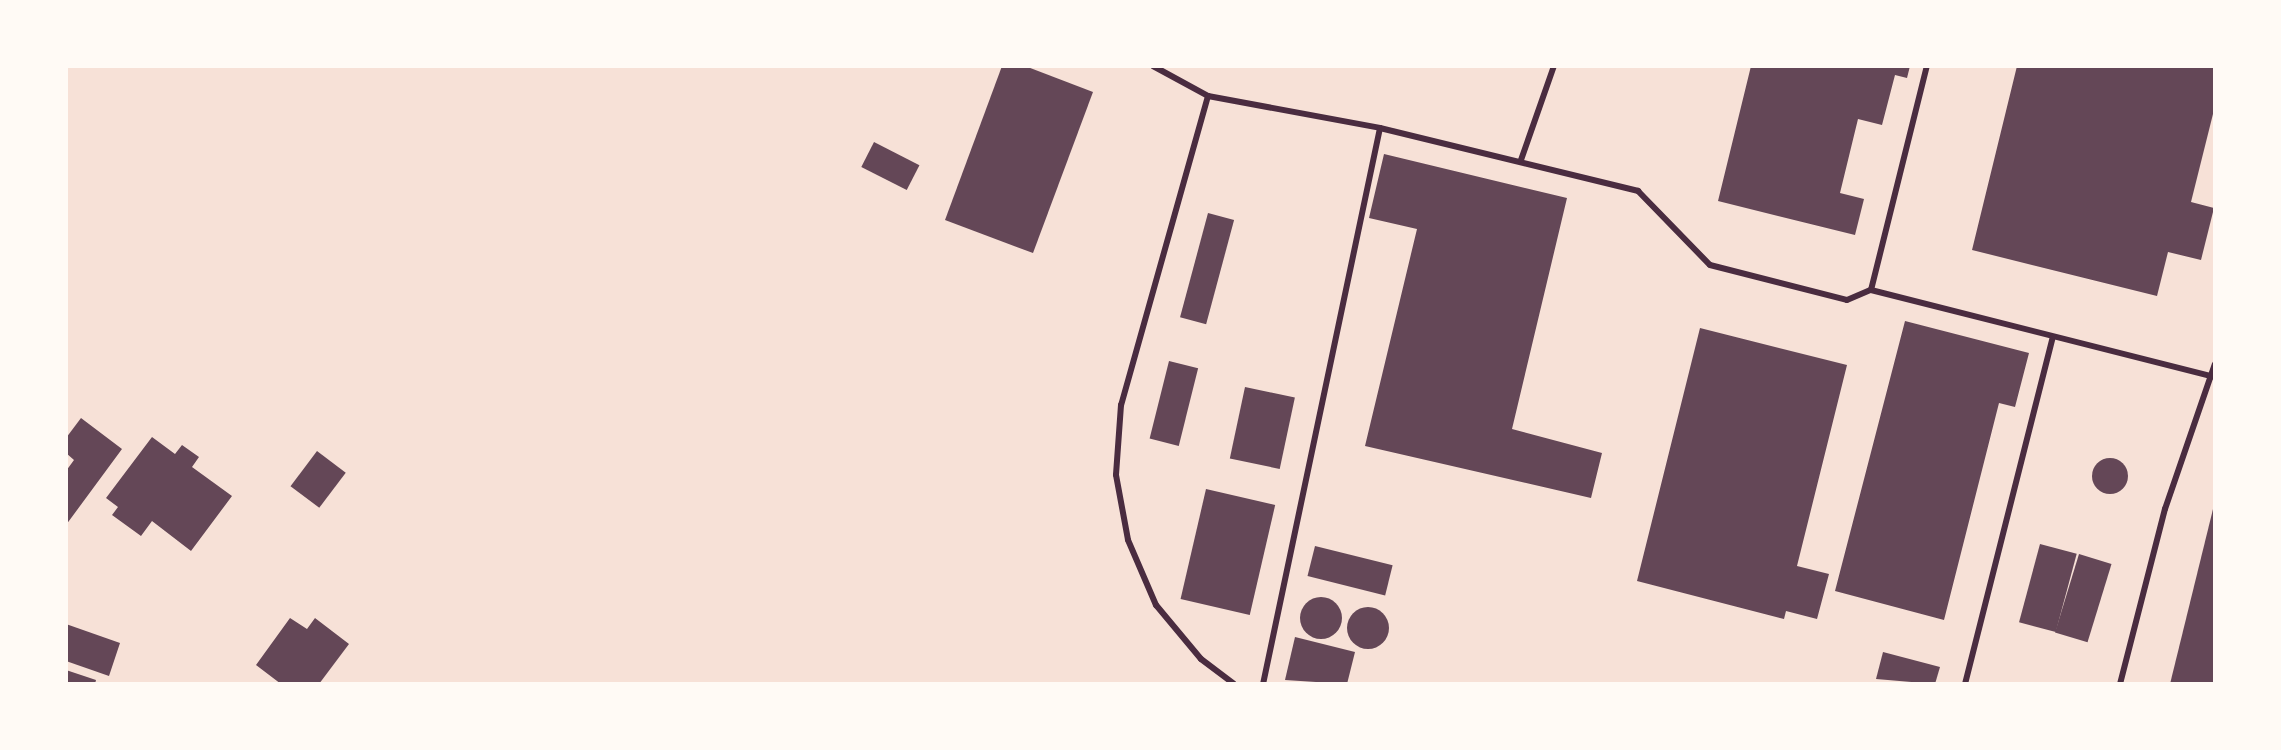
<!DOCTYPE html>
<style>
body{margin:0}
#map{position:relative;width:2281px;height:750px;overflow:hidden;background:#f7e1d7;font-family:"Fira Sans",sans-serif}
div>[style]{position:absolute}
.building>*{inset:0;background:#644757;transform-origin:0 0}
.round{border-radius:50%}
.service>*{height:6px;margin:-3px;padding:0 3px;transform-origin:3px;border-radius:3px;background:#4a2c40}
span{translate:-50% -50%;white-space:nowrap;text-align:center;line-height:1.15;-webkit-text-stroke:8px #fffaf5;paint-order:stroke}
.frame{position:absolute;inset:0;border:68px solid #fffaf5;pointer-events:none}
</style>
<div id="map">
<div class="building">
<div style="clip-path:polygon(1002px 66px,1025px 66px,1093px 92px,1033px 253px,945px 220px)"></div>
<div style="clip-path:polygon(1751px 66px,1910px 66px,1907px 78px,1895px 75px,1882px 125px,1858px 119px,1840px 193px,1864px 199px,1855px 235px,1718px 201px)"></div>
<div style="clip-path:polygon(2017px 66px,2215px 66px,2215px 106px,2191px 202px,2214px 208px,2201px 260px,2168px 252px,2157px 296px,1972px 250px)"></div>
<div style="left:874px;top:142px;width:51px;height:28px;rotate:27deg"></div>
<div style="clip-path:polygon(1384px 154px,1567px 198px,1512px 429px,1602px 453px,1591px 498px,1365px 446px,1417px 229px,1369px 218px)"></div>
<div style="left:1208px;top:213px;width:27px;height:108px;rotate:15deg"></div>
<div style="clip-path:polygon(1905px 321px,2029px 353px,2015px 407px,1999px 403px,1944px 620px,1835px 591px)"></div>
<div style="clip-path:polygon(1700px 328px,1847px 365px,1797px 566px,1829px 574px,1817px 619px,1786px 611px,1784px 619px,1637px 581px)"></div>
<div style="left:1169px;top:361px;width:30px;height:80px;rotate:14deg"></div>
<div style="left:1245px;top:387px;width:51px;height:73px;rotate:12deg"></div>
<div style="clip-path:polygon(81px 418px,122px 449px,66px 525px,66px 471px,74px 460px,66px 453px,66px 438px)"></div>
<div style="clip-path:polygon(152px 437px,175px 454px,182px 445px,199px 457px,192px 467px,232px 496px,191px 551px,152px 521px,141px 536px,112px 515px,118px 507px,106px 498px)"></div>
<div style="left:317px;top:451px;width:36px;height:44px;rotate:37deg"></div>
<div class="round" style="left:2092px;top:458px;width:36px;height:36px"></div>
<div style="left:1206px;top:489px;width:71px;height:113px;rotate:13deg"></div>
<div style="clip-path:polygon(2215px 505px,2215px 684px,2170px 684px,2214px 505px)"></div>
<div style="left:2040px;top:544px;width:38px;height:81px;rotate:15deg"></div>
<div style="left:1315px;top:546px;width:80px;height:31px;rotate:14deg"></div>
<div style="left:2079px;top:554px;width:34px;height:82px;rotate:17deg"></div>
<div class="round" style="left:1300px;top:597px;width:42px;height:42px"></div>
<div class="round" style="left:1347px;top:607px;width:42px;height:42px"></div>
<div style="clip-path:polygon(290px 618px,307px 629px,315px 618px,349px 644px,319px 684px,281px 684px,256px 665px)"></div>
<div style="clip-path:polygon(66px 624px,120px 643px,109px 676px,66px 661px)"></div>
<div style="clip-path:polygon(1295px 637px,1355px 652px,1347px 684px,1285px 680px)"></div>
<div style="clip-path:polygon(1883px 652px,1940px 667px,1935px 684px,1876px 679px)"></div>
<div style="clip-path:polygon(66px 670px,96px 680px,95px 684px,66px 684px)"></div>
</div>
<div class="service">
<div style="left:1153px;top:66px;width:63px;rotate:28.6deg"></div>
<div style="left:1208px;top:96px;width:321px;rotate:105.7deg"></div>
<div style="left:1121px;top:405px;width:70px;rotate:94.1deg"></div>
<div style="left:1116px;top:475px;width:66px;rotate:79.5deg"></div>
<div style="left:1128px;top:540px;width:71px;rotate:66.7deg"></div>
<div style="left:1156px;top:605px;width:70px;rotate:50.2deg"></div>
<div style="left:1201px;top:659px;width:41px;rotate:37.1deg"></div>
<div style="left:1208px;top:96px;width:175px;rotate:10.5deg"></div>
<div style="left:1380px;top:128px;width:568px;rotate:101.88deg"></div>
<div style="left:1380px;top:128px;width:266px;rotate:13.7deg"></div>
<div style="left:1638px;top:191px;width:103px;rotate:45.8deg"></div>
<div style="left:1710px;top:265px;width:141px;rotate:14.3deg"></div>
<div style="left:1847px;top:300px;width:26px;rotate:-23deg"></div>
<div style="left:1871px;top:290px;width:231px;rotate:-76deg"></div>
<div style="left:1521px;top:160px;width:100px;rotate:-70.7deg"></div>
<div style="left:1871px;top:290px;width:355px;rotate:14.2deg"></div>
<div style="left:1965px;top:684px;width:358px;rotate:-75.8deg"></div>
<div style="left:2120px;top:684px;width:181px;rotate:-75.6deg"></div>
<div style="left:2165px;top:509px;width:153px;rotate:-71deg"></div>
</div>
<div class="frame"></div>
</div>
